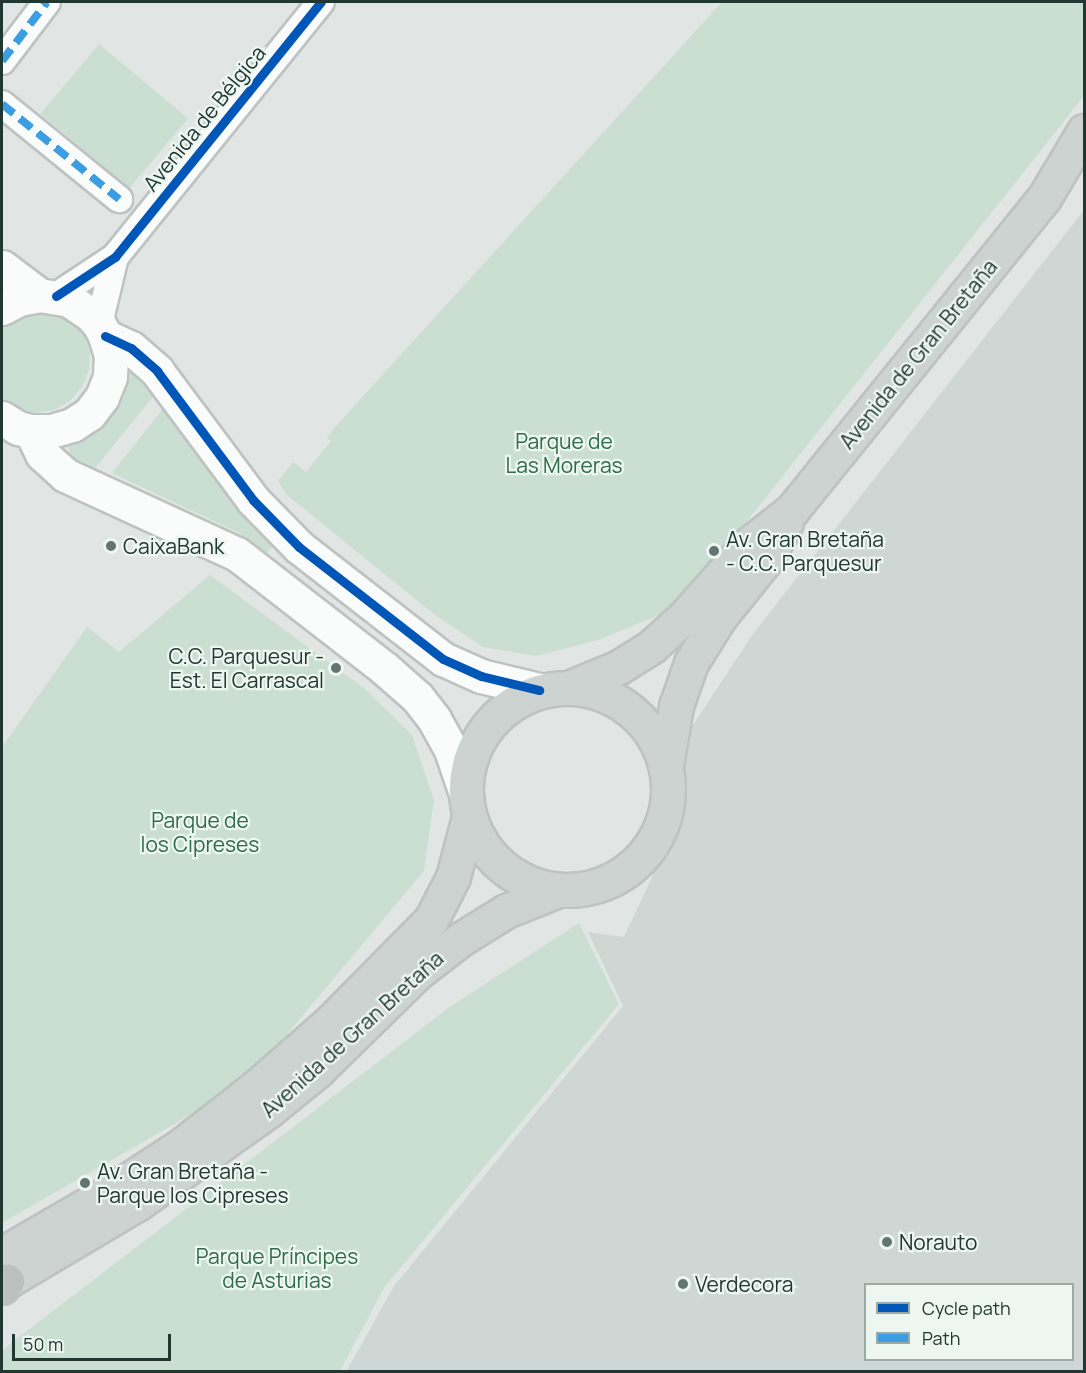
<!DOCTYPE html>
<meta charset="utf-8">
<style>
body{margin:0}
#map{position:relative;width:1086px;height:1373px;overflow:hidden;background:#e1e6e4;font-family:Manrope,sans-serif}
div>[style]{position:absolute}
.built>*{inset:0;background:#cfd7d4}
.green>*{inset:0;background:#cadfd1;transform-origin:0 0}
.roads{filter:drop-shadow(2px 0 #bec3c1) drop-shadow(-2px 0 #bec3c1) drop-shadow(0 2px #bec3c1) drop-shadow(0 -2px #bec3c1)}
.street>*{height:26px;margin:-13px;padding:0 13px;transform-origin:13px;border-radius:13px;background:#fafbfb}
.secondary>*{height:33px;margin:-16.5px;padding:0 16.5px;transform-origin:16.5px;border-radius:16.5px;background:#fafbfb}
.primary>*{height:33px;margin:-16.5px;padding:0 16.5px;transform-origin:16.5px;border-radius:16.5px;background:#cdd3d1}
.primary>.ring{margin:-16.5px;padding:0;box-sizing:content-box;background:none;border:33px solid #cdd3d1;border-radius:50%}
.highway>*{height:33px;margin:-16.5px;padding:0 16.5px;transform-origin:16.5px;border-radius:16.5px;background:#bac1bf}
.quiet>*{height:8px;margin-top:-4px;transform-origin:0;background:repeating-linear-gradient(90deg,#3c9ee2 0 15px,transparent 0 23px)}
.cycleway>*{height:9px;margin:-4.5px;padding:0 4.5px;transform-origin:4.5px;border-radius:4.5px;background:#0057b8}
.dots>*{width:16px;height:16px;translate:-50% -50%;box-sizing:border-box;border:3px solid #eef6f2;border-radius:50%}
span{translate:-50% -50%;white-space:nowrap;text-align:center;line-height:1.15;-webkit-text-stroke:4.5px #eef6f2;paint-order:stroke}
.street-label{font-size:21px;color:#213732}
.park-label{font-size:21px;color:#2e6b47}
.poi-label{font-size:21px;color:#213732}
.left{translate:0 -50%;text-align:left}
.right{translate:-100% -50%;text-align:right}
.frame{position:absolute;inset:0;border:3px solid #213732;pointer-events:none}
.legend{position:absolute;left:864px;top:1283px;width:210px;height:78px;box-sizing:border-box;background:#eef6f2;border:2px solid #9caaa5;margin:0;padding:8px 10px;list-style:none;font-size:18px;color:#213732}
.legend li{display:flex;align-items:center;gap:12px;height:30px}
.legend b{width:30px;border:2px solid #9caaa5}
.scale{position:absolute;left:12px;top:1334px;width:159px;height:27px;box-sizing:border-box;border:3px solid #213732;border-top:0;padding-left:8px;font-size:18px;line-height:21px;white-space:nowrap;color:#213732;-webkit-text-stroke:4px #eef6f2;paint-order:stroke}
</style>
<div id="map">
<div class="built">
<div style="clip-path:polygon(evenodd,1084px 210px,1084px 1371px,346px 1372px,394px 1286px,623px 1006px,588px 932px,624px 937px,686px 804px,685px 737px,753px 634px,1084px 210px,866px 1284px,1072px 1284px,1072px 1360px,866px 1360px,866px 1284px)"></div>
</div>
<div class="green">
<div style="clip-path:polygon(722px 2px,1084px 2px,1084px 96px,679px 607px,598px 640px,536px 656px,483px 647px,435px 615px,287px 495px,278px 481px,293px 462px,306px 472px,331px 441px,327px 438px,335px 427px)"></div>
<div style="left:99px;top:44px;width:116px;height:91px;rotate:40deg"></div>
<div style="clip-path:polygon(24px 304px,74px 318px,85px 333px,90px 351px,89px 370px,82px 387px,70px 401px,54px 410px,35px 413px,17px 410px,2px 401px,2px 316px)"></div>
<div style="clip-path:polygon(133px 372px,140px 372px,160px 388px,91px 473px,73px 460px,68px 447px,118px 400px,127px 375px)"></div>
<div style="clip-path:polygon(166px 405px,276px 541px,267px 553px,237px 532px,112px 473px)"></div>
<div style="clip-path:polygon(210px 575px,365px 689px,412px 735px,434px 800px,424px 871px,246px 1083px,2px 1223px,2px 747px,87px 627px,119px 652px)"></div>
<div style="clip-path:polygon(579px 923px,619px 1004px,384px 1288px,340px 1371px,2px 1371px,2px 1350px,451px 1006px)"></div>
</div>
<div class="roads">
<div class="street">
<div style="left:2px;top:61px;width:74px;rotate:-52.7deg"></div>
<div style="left:2px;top:104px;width:151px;rotate:39.1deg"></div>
<div style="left:56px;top:296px;width:71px;rotate:-33.5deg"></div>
<div style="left:115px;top:257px;width:328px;rotate:-51.1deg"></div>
<div style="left:99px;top:324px;width:69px;rotate:-76.6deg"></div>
</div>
<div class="secondary">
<div style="left:2px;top:267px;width:46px;rotate:37.1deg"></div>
<div style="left:2px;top:308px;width:19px;rotate:-28deg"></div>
<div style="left:19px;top:299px;width:20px;rotate:-11deg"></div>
<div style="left:39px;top:295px;width:30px;rotate:9deg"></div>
<div style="left:69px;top:300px;width:25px;rotate:34deg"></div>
<div style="left:90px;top:314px;width:13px;rotate:48deg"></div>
<div style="left:99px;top:324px;width:13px;rotate:63deg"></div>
<div style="left:105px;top:336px;width:21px;rotate:73deg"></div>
<div style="left:111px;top:356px;width:21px;rotate:93deg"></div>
<div style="left:110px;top:377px;width:22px;rotate:112deg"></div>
<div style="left:102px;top:397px;width:21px;rotate:127deg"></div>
<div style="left:89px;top:414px;width:20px;rotate:147deg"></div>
<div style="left:72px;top:425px;width:22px;rotate:164deg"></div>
<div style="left:51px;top:431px;width:20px;rotate:180deg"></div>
<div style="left:31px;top:431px;width:13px;rotate:-167deg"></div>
<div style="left:18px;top:428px;width:19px;rotate:-148deg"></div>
<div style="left:105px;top:336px;width:29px;rotate:25deg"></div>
<div style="left:131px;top:348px;width:35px;rotate:41deg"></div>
<div style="left:157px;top:371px;width:161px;rotate:53.3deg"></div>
<div style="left:253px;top:500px;width:66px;rotate:45.6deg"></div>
<div style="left:299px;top:547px;width:182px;rotate:37.9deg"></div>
<div style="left:443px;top:659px;width:42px;rotate:24.1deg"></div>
<div style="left:481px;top:676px;width:60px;rotate:13.6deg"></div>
<div style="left:31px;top:431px;width:25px;rotate:64deg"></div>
<div style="left:42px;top:454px;width:31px;rotate:42deg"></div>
<div style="left:65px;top:475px;width:189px;rotate:24.7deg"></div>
<div style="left:237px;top:554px;width:186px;rotate:37.8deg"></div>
<div style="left:384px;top:668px;width:44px;rotate:41.3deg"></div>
<div style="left:417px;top:697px;width:28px;rotate:52deg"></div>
<div style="left:434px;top:719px;width:35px;rotate:61deg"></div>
<div style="left:451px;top:750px;width:43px;rotate:71.1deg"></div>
</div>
<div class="primary">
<div style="left:573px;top:686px;width:50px;rotate:-22.4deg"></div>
<div style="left:619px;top:667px;width:39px;rotate:-32deg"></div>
<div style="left:652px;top:646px;width:43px;rotate:-42.2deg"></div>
<div style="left:684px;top:617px;width:98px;rotate:-48.3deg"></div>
<div style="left:749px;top:544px;width:55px;rotate:-38.3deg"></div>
<div style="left:792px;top:510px;width:401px;rotate:-51.1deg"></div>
<div style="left:1044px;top:198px;width:78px;rotate:-59.2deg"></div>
<div class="ring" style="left:466px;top:688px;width:169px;height:169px"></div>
<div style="left:666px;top:766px;width:61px;rotate:-80.5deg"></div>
<div style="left:676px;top:706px;width:46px;rotate:-70.8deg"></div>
<div style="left:691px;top:663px;width:53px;rotate:-58.1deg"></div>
<div style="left:719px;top:618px;width:77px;rotate:-51.3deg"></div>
<div style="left:767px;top:558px;width:40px;rotate:-62deg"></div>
<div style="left:2px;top:1254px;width:129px;rotate:-30.1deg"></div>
<div style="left:114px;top:1189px;width:77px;rotate:-32.9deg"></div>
<div style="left:179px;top:1147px;width:98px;rotate:-37.9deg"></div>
<div style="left:256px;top:1087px;width:96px;rotate:-41.2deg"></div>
<div style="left:328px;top:1024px;width:146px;rotate:-45.3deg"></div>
<div style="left:431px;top:920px;width:48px;rotate:-62.9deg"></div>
<div style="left:453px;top:877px;width:62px;rotate:-75.1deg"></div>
<div style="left:2px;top:1284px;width:157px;rotate:-30.7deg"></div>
<div style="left:137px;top:1204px;width:161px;rotate:-35.4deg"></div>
<div style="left:268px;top:1111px;width:63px;rotate:-39.2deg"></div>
<div style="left:317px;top:1071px;width:140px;rotate:-44.4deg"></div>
<div style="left:417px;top:973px;width:56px;rotate:-37.7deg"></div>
<div style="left:461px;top:939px;width:53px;rotate:-31.9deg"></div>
<div style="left:506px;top:911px;width:54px;rotate:-21.8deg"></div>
</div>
<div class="highway">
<div style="left:2px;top:1287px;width:8px;rotate:-50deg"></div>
</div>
</div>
<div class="quiet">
<div style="left:2px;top:61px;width:74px;rotate:-52.7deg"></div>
<div style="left:2px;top:104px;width:151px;rotate:39.1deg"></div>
</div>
<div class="cycleway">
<div style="left:56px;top:296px;width:71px;rotate:-33.5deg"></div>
<div style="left:115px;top:257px;width:328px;rotate:-51.1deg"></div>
<div style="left:105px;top:336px;width:29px;rotate:25deg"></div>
<div style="left:131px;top:348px;width:35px;rotate:41deg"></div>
<div style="left:157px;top:371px;width:161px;rotate:53.3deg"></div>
<div style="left:253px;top:500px;width:66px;rotate:45.6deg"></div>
<div style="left:299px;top:547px;width:182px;rotate:37.9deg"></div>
<div style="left:443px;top:659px;width:42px;rotate:24.1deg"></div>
<div style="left:481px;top:676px;width:60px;rotate:13.6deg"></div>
</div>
<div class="dots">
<div style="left:111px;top:546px;background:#647470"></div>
<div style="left:714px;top:551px;background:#647470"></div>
<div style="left:336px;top:668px;background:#647470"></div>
<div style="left:85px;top:1183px;background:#647470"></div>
<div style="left:887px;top:1242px;background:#647470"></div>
<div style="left:683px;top:1284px;background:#647470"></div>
</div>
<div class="street-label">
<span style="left:204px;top:118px;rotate:-51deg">Avenida de Bélgica</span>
<span style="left:918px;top:354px;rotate:-51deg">Avenida de Gran Bretaña</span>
<span style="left:352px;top:1034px;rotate:-42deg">Avenida de Gran Bretaña</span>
</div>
<div class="park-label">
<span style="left:564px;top:453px">Parque de<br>Las Moreras</span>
<span style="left:200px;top:832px">Parque de<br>los Cipreses</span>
<span style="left:277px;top:1268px">Parque Príncipes<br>de Asturias</span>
</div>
<div class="poi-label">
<span class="left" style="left:726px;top:551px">Av. Gran Bretaña<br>- C.C. Parquesur</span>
<span class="left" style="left:123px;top:546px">CaixaBank</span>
<span class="right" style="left:324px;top:668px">C.C. Parquesur -<br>Est. El Carrascal</span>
<span class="left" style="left:97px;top:1183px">Av. Gran Bretaña -<br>Parque los Cipreses</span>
<span class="left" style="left:899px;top:1242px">Norauto</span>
<span class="left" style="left:695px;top:1284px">Verdecora</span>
</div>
<div class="frame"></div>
<ul class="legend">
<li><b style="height:8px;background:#0057b8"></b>Cycle path</li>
<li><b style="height:8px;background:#3c9ee2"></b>Path</li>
</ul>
<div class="scale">50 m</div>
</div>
